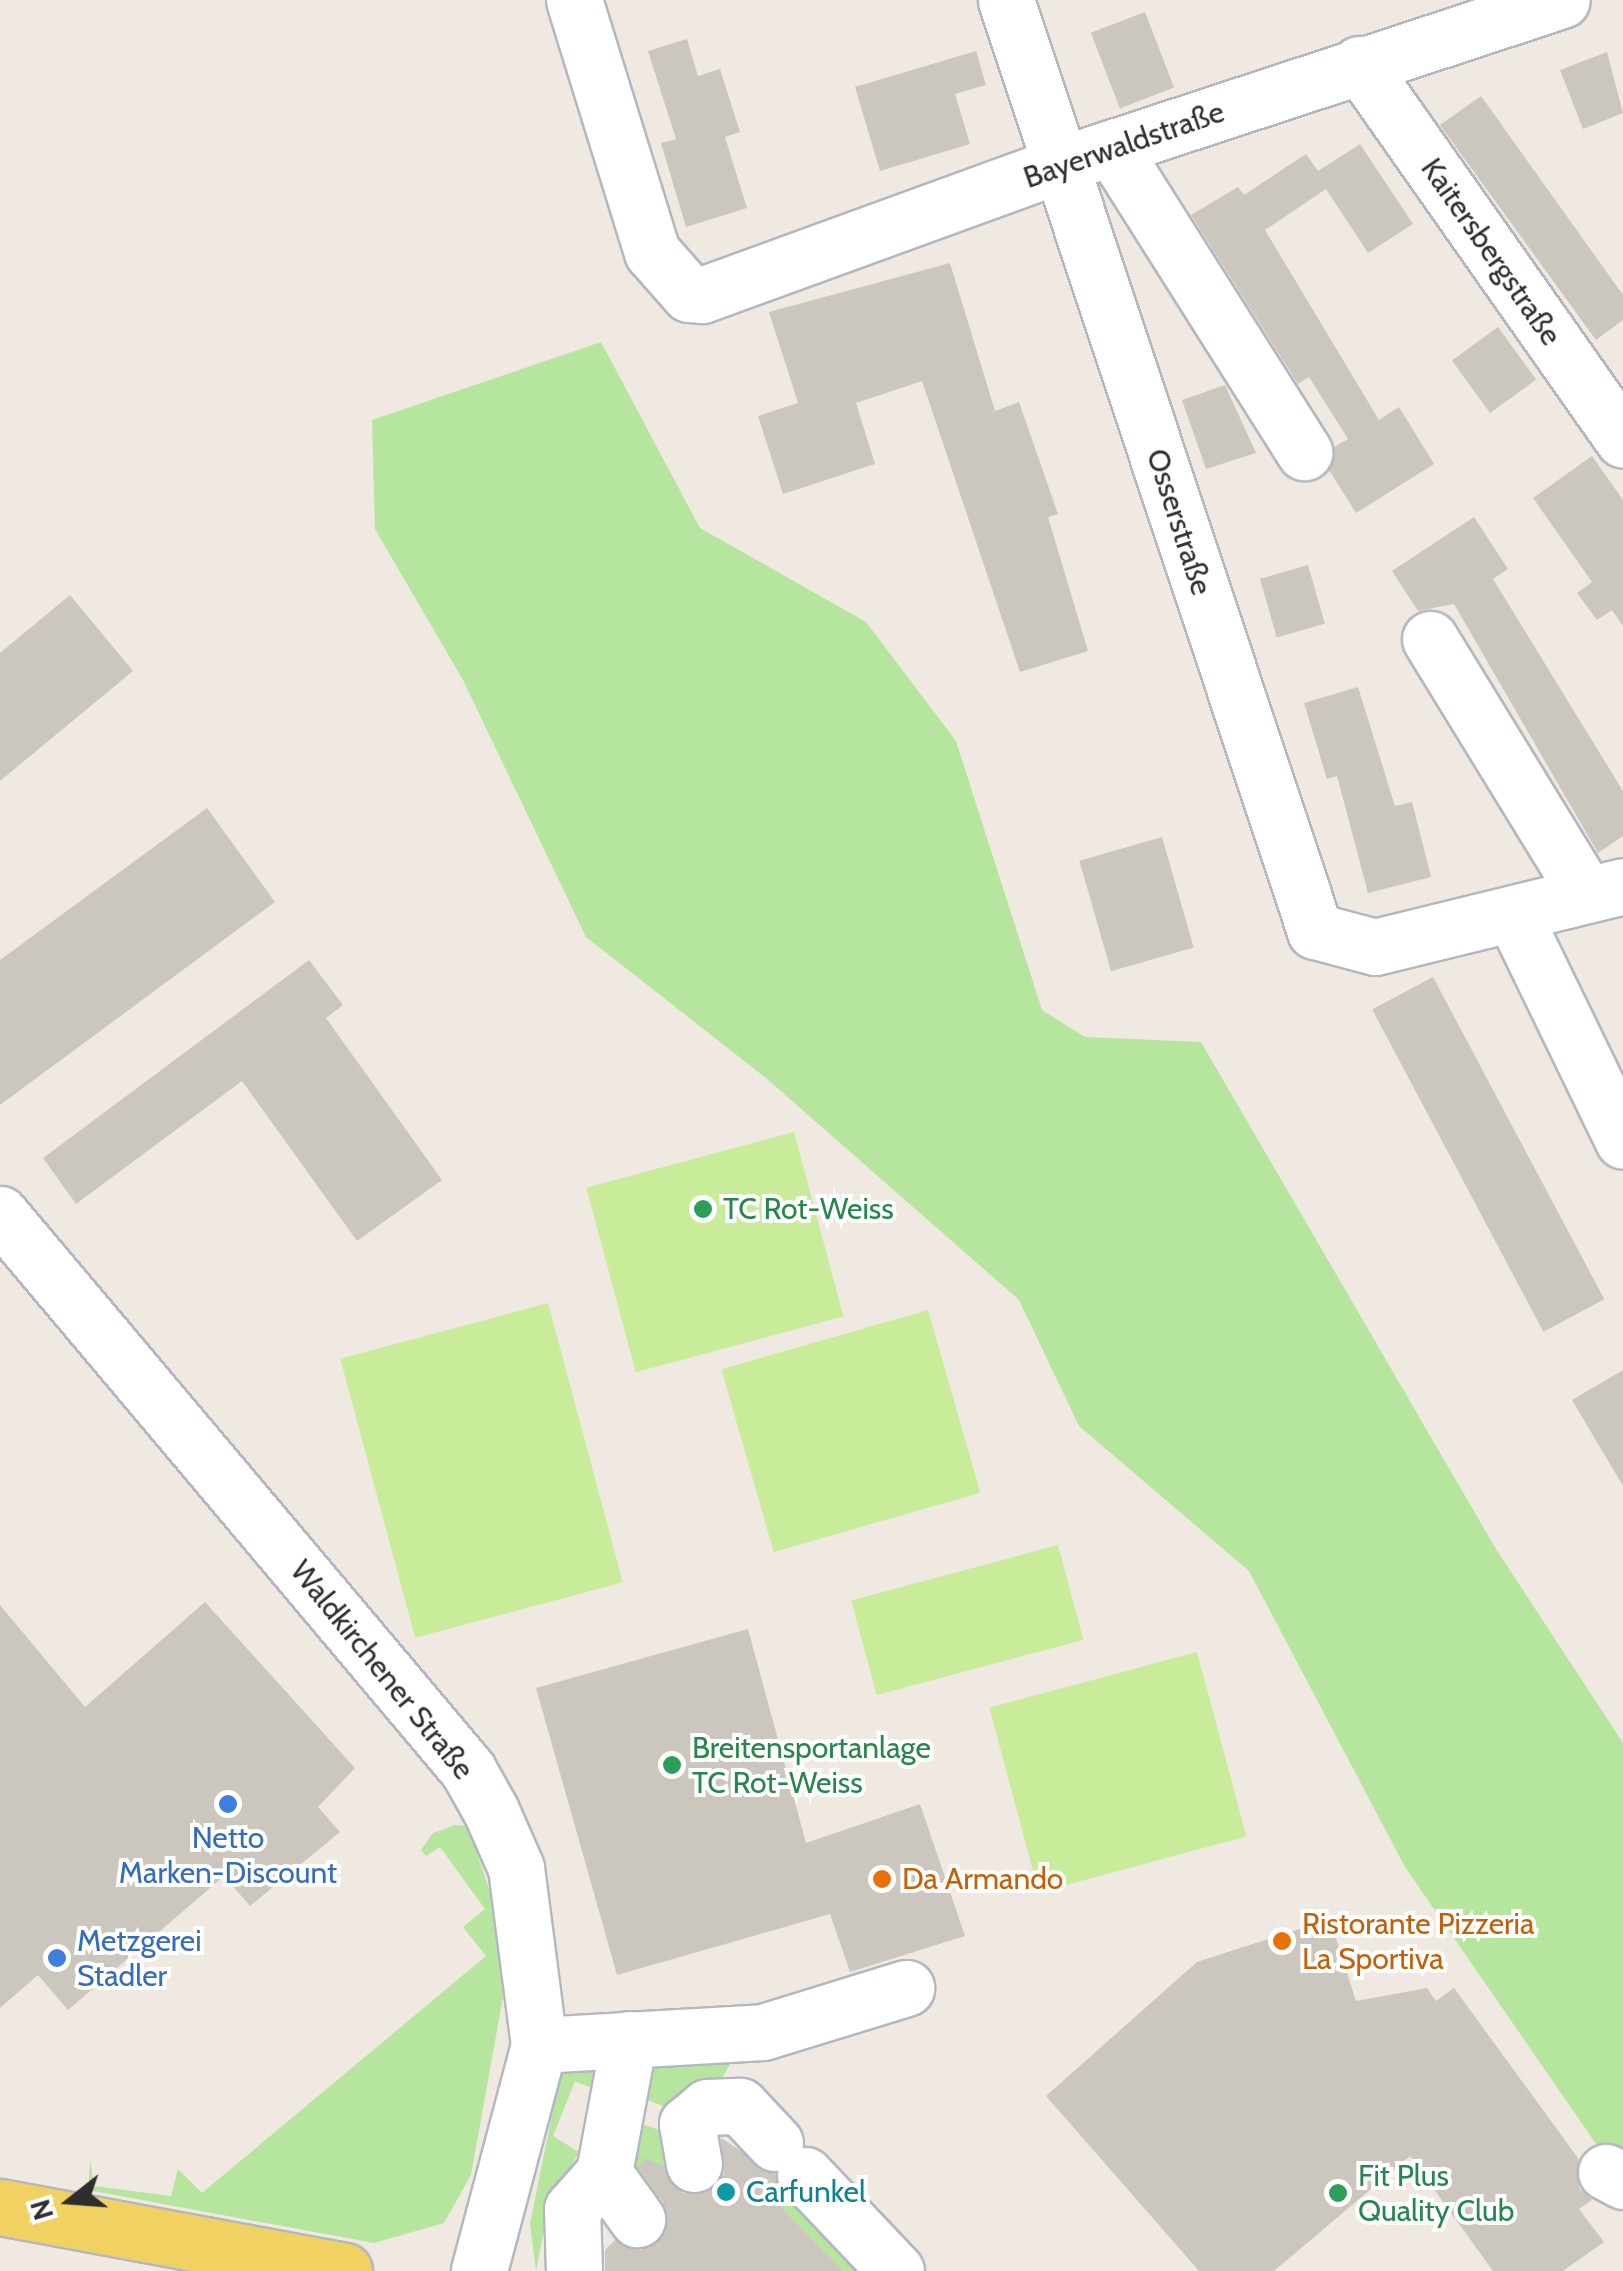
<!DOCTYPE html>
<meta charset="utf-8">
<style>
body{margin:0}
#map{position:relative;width:1623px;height:2271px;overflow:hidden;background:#efe9e1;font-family:Cabin,sans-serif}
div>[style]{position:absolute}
.green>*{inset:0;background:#b6e59e}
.pitch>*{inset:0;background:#c9ec9a;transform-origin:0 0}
.building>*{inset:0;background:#cbc7bf;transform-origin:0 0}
.roads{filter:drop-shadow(2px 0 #b4b7c1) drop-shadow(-2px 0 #b4b7c1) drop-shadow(0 2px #b4b7c1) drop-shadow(0 -2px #b4b7c1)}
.minor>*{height:55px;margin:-27.5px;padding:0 27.5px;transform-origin:27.5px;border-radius:27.5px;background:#fff}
.major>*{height:55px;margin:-27.5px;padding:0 27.5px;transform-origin:27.5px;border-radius:27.5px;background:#f2d163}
.dots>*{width:28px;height:28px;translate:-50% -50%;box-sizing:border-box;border:5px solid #fff;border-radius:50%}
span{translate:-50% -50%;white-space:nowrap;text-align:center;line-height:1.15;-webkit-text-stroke:8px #fff;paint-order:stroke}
.street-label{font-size:30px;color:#2e2e2e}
.leisure-label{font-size:30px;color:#27864d}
.left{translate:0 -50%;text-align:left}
.shop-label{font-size:30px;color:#366cbe}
.food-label{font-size:30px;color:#c56008}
.culture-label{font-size:30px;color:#0d838f}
.north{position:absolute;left:20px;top:2151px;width:100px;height:100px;-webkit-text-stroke:8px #fff;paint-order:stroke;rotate:253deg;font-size:28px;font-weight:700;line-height:40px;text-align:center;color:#2e2e2e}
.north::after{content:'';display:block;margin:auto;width:35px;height:45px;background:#2e2e2e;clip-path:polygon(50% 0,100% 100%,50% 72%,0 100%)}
</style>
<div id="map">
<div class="green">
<div style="clip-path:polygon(601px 342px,700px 528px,866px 622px,956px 741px,1042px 1010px,1085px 1037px,1201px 1042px,1496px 1549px,1623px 1743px,1623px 2183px,1405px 1867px,1249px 1571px,1079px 1426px,1019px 1300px,766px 1078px,586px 937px,463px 680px,375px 529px,372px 420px)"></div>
<div style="clip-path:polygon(455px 1825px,468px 1826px,494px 1904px,503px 1997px,471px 2175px,444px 2223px,374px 2243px,88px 2190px,90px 2159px,94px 2186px,171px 2196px,178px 2169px,202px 2193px,486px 1956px,463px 1927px,485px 1909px,440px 1847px,426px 1856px,421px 1850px,433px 1833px)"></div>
<div style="clip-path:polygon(594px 2056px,605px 2094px,575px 2081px,553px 2136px,579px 2152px,549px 2205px,536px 2271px,530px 2224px,559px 2080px,564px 2064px)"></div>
<div style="clip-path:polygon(730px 2064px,717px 2087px,668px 2108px,645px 2099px,647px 2070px,657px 2065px)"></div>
<div style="clip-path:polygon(636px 2122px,662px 2131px,661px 2145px,683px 2175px,650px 2206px,623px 2141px)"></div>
<div style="clip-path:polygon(797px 2182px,879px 2271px,843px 2271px,776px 2202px)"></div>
</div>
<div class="pitch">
<div style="left:794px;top:1132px;width:191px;height:215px;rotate:75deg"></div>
<div style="left:548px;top:1303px;width:289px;height:215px;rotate:75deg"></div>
<div style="left:928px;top:1310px;width:190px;height:215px;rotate:74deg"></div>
<div style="left:1058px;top:1545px;width:98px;height:214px;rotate:75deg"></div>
<div style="left:1197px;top:1652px;width:191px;height:215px;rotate:75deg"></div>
</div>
<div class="building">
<div style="left:1145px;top:12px;width:81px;height:58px;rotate:69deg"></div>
<div style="clip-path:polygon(687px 39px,698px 76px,720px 69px,740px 132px,725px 137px,747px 208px,686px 227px,661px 143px,676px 139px,648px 51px)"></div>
<div style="clip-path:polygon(976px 51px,986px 85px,955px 94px,970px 144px,880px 171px,855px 87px)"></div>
<div style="clip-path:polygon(1607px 52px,1623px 113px,1583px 129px,1560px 70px)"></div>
<div style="clip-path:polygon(1481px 96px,1623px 295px,1623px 320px,1596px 340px,1440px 125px)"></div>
<div style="clip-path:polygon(1360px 144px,1413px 224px,1368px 253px,1326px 189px,1265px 230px,1379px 420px,1399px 407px,1434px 464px,1356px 513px,1329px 470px,1334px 447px,1348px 439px,1309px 377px,1298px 384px,1191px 215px,1238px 187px,1244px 195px,1306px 154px,1318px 171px)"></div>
<div style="clip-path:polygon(950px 263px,995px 411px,1019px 402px,1058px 514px,1048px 517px,1088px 651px,1020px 672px,922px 381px,856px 403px,875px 464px,783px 494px,758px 416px,798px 403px,769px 312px)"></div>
<div style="left:1498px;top:327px;width:65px;height:57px;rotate:54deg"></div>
<div style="clip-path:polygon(1225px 385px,1256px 453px,1206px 469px,1182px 400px)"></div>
<div style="clip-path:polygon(1592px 456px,1623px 500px,1623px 626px,1612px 610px,1597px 620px,1577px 593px,1592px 582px,1533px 498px)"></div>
<div style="clip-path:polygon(1474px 517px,1508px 569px,1493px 579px,1623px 791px,1623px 836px,1598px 853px,1454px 604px,1418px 611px,1392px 571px)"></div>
<div style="left:1308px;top:565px;width:61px;height:50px;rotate:74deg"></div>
<div style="clip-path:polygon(70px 595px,133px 671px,0 781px,0 653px)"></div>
<div style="clip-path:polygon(1358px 687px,1395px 806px,1412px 802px,1431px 877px,1368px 893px,1337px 776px,1327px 779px,1304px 703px)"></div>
<div style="clip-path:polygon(207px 808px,275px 902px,0 1105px,0 960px)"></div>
<div style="left:1162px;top:837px;width:115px;height:86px;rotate:74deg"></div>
<div style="clip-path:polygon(309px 960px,343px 1005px,326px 1018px,442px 1180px,357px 1241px,242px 1081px,76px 1204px,43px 1158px)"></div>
<div style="left:1433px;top:977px;width:365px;height:69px;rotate:62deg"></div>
<div style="clip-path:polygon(1623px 1370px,1623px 1486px,1572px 1400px)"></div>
<div style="clip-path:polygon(205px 1602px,355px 1768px,318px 1807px,340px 1832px,250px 1906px,224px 1876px,68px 2010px,38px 1975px,0 2008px,0 1605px,85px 1707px)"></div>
<div style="clip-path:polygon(748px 1629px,806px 1843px,920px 1804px,965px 1936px,850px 1972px,830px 1914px,617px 1975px,536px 1688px)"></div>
<div style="clip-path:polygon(1330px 1919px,1356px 2001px,1427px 1988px,1436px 2001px,1454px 1988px,1578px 2158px,1579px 2188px,1592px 2200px,1579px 2209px,1604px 2242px,1563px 2271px,1493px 2271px,1410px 2156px,1274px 2271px,1199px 2271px,1046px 2096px,1197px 1962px)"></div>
<div style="clip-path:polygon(721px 2138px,775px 2173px,782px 2197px,776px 2202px,843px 2271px,605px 2271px,605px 2250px,615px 2240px,641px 2250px,666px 2231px,663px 2202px,638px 2167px,645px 2158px,663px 2166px,682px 2193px,700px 2194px,724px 2174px)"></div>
</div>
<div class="roads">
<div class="minor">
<div style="left:574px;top:0;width:264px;rotate:72.8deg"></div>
<div style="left:652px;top:252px;width:56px;rotate:48.6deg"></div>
<div style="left:689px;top:294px;width:13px;rotate:4deg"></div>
<div style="left:702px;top:295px;width:380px;rotate:-20deg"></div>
<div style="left:1059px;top:165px;width:529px;rotate:-18.16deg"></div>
<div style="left:1006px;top:0;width:981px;rotate:71.64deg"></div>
<div style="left:1315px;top:931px;width:62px;rotate:14.9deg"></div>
<div style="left:1375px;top:947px;width:255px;rotate:-13.8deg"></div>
<div style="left:1359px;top:64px;width:459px;rotate:54.9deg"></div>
<div style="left:1112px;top:148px;width:360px;rotate:57.7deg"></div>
<div style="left:1430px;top:639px;width:300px;rotate:58.5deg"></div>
<div style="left:1513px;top:914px;width:252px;rotate:64.1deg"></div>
<div style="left:0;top:1214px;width:727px;rotate:49.91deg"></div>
<div style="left:468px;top:1770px;width:47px;rotate:60.7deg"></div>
<div style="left:491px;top:1811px;width:62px;rotate:66.3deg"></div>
<div style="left:516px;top:1868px;width:178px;rotate:82.6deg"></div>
<div style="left:539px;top:2045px;width:234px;rotate:104.9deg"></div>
<div style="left:629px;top:2039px;width:136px;rotate:100.6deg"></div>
<div style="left:604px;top:2173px;width:57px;rotate:54.3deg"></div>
<div style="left:539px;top:2045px;width:224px;rotate:-3.3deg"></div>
<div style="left:763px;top:2032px;width:150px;rotate:-17.1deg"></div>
<div style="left:694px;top:2164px;width:41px;rotate:-99.9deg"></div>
<div style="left:687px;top:2124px;width:26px;rotate:-40deg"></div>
<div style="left:707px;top:2107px;width:33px;rotate:-2deg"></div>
<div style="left:740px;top:2106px;width:51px;rotate:46.6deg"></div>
<div style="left:1606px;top:2172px;width:19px;rotate:28deg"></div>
<div style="left:805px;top:2175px;width:132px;rotate:46.5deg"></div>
<div style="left:574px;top:2271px;width:62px;rotate:-91.8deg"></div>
<div style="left:572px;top:2209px;width:48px;rotate:-48.4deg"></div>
</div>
<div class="major">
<div style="left:0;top:2207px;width:350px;rotate:10.5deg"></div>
</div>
</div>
<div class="dots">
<div style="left:703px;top:1209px;background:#2e9e5b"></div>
<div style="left:672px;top:1765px;background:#2e9e5b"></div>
<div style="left:228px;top:1804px;background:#3f7fe0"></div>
<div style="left:882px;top:1879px;background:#e8710a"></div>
<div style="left:1282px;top:1941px;background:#e8710a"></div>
<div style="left:57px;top:1958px;background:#3f7fe0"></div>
<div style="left:726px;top:2192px;background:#0f9aa8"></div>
<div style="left:1338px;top:2193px;background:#2e9e5b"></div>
</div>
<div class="street-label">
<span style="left:1124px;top:145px;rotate:-19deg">Bayerwaldstraße</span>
<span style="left:1491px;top:252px;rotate:55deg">Kaitersbergstraße</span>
<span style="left:1179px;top:522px;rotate:72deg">Osserstraße</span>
<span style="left:382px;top:1670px;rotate:51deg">Waldkirchener Straße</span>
</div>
<div class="leisure-label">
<span class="left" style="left:723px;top:1209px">TC Rot-Weiss</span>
<span class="left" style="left:692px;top:1765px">Breitensportanlage<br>TC Rot-Weiss</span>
<span class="left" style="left:1358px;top:2193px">Fit Plus<br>Quality Club</span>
</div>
<div class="shop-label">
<span style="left:228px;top:1855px">Netto<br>Marken-Discount</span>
<span class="left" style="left:77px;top:1958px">Metzgerei<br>Stadler</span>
</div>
<div class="food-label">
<span class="left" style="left:902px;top:1879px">Da Armando</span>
<span class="left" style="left:1302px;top:1941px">Ristorante Pizzeria<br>La Sportiva</span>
</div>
<div class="culture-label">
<span class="left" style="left:746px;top:2192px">Carfunkel</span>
</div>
<div class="north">N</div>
</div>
